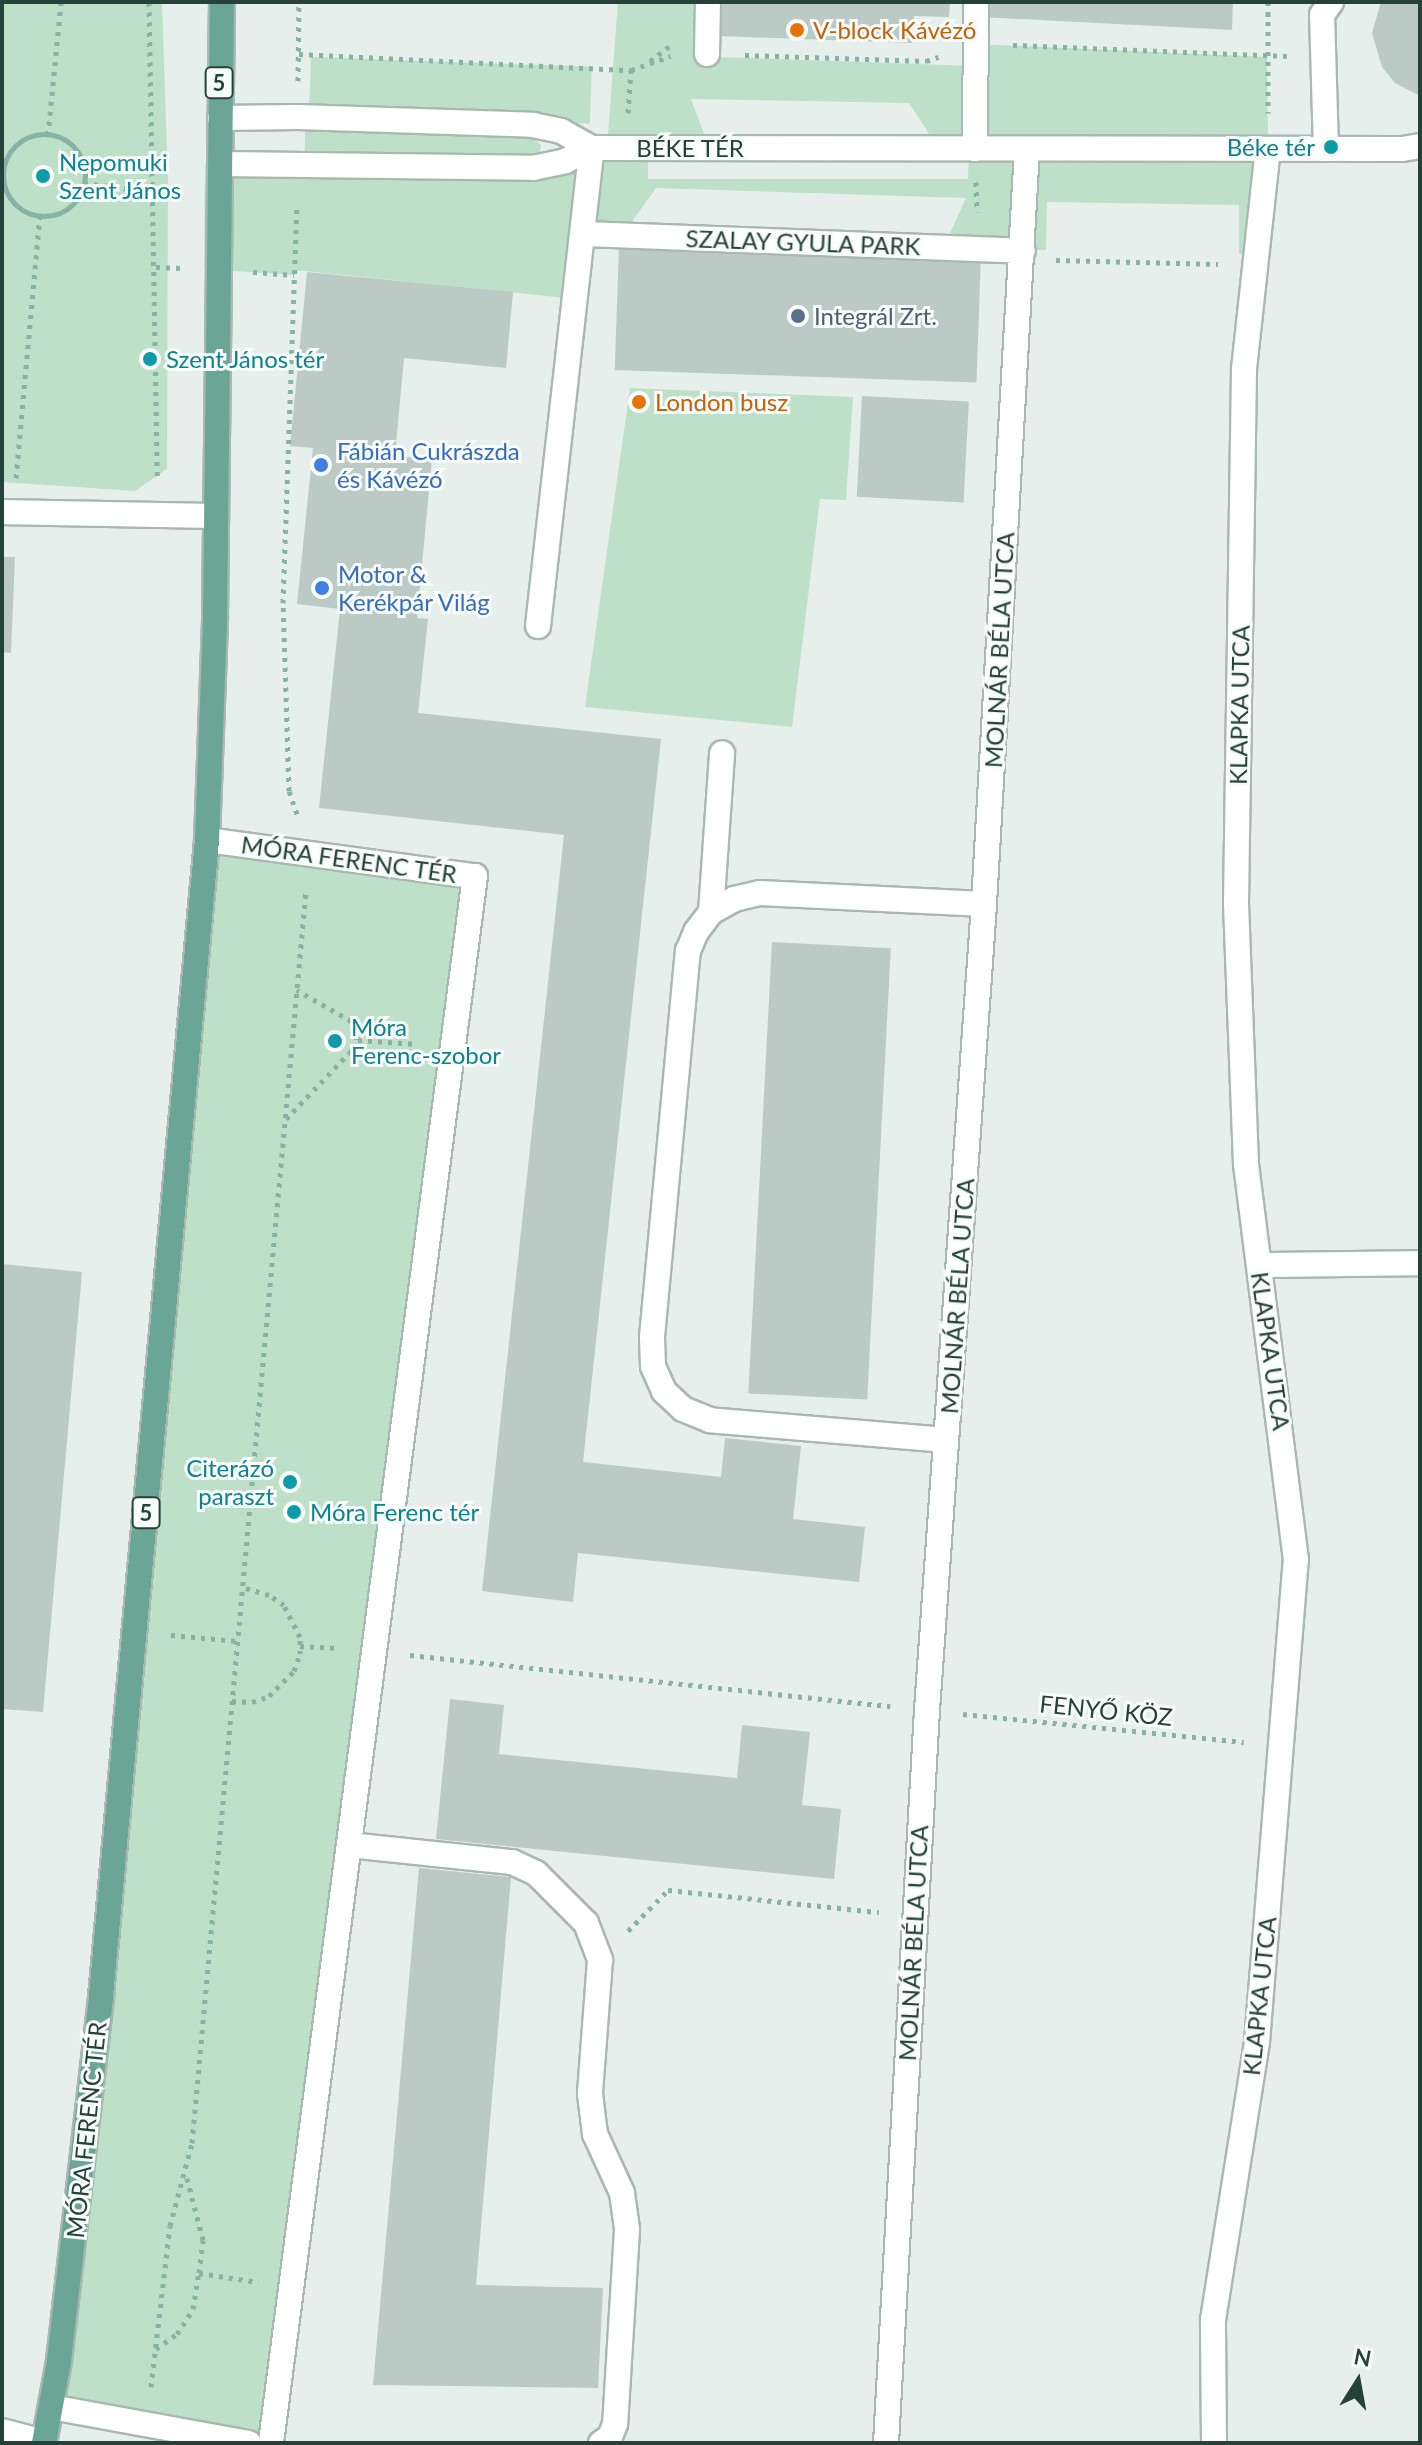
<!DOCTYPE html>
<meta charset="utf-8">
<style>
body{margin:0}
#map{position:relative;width:1422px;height:2445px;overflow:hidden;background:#e6efeb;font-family:Lato,sans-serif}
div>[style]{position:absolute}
.green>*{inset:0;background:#bfe0c8;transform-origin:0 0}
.building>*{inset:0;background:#bbcac4;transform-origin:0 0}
.path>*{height:5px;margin-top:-2.5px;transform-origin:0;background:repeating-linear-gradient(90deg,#86b3a5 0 4px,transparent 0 10px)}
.path>.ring{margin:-2.5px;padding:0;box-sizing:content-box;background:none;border:5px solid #86b3a5;border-radius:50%}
.roads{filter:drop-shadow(2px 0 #a8b8b2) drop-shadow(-2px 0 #a8b8b2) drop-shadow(0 2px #a8b8b2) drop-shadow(0 -2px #a8b8b2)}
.lane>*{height:24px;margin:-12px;padding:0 12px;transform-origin:12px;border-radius:12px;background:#fff}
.street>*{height:24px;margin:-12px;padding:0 12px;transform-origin:12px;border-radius:12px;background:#fff}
.secondary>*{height:24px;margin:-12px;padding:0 12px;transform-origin:12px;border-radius:12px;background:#fff}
.primary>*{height:24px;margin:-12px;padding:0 12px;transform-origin:12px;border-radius:12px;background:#6aa596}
.dots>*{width:22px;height:22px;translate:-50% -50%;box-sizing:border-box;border:4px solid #f7fbf9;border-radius:50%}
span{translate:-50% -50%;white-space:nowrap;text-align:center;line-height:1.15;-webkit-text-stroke:6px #f7fbf9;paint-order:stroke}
.shield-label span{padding:2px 6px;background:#f7fbf9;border:2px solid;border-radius:6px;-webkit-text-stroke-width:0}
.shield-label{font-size:22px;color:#24423a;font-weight:700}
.food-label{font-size:24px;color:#c56008}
.left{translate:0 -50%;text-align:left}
.culture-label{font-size:24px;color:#0d838f}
.right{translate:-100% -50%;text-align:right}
.street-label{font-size:24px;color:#24423a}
.service-label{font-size:24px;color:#4e5e75}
.shop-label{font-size:24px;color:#366cbe}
.frame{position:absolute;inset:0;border:4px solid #24423a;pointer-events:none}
.north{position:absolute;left:1318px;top:2341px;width:80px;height:80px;-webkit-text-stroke:6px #f7fbf9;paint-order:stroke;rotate:11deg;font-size:22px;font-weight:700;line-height:32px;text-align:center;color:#24423a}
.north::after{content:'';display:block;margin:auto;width:28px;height:36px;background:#24423a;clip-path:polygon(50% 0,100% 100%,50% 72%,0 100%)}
</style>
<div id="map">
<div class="green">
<div style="clip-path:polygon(2px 2px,162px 2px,168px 180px,167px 469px,135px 491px,2px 482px)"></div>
<div style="clip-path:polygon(618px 2px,719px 2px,718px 57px,974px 66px,975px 44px,1267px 57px,1268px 148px,1256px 255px,1239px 254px,1239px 205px,1047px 202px,1046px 250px,1024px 250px,944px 247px,966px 198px,656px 188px,623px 234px,584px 233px,575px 299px,295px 270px,294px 275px,204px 269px,205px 165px,533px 169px,648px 149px,648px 179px,968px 179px,969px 149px,939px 149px,909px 103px,691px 99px,709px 147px,607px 147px)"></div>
<div style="left:311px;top:57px;width:281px;height:57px;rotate:2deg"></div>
<div style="clip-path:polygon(305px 130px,530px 135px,541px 145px,540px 153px,533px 160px,305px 157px)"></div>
<div style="clip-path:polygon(630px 388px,853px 397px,846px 500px,820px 499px,792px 727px,585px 707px)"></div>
<div style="clip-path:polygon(208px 841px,474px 876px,270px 2443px,54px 2404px)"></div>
</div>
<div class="building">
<div style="clip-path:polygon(720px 2px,950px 2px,949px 17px,914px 16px,912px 43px,719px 36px)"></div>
<div style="clip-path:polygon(982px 2px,1233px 2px,1232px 30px,981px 17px)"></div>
<div style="clip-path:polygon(1381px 2px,1420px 2px,1420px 96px,1395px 83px,1382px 67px,1372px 33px)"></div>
<div style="left:619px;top:247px;width:362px;height:123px;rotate:2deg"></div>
<div style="clip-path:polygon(307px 272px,513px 292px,506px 368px,404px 358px,395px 456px,432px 459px,417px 618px,428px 619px,418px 713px,661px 739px,583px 1462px,721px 1477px,725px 1438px,801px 1446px,793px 1519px,865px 1527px,859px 1582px,578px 1553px,573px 1602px,482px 1591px,564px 835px,319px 808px,340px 609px,297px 604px,313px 448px,290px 446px)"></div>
<div style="left:862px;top:396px;width:107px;height:101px;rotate:3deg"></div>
<div style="clip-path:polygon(2px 557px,15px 557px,11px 653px,2px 652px)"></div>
<div style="left:772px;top:942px;width:119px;height:452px;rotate:3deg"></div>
<div style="clip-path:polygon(2px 1264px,82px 1272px,43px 1712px,2px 1709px)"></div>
<div style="clip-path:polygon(450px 1699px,504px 1705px,499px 1754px,737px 1778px,742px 1725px,810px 1732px,802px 1805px,841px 1809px,834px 1879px,436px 1839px)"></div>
<div style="clip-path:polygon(419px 1868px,511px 1877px,476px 2285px,603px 2288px,598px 2388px,373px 2385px)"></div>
</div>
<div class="path">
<div style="left:149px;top:2px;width:477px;rotate:89deg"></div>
<div style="left:1268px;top:2px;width:111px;rotate:90deg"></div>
<div style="left:1013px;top:45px;width:274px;rotate:2.3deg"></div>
<div style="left:299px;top:54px;width:332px;rotate:2.8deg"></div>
<div style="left:631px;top:70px;width:42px;rotate:-19.3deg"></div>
<div style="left:745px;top:55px;width:181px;rotate:1.9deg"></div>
<div style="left:926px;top:61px;width:13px;rotate:-18deg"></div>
<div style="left:650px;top:61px;width:25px;rotate:-37deg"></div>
<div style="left:298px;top:81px;width:79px;rotate:-89.3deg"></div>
<div style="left:628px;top:113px;width:43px;rotate:-86deg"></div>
<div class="ring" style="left:3px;top:134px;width:77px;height:77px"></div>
<div style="left:48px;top:135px;width:134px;rotate:-84.4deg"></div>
<div style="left:976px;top:182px;width:30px;rotate:88deg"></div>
<div style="left:84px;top:183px;width:70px;rotate:7.4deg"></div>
<div style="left:1056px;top:260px;width:162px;rotate:1.4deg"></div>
<div style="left:156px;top:267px;width:27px;rotate:2deg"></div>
<div style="left:253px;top:272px;width:41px;rotate:4.2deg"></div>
<div style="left:16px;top:478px;width:263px;rotate:-84.8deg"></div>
<div style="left:297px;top:814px;width:24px;rotate:-109deg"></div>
<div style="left:289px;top:791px;width:188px;rotate:-91.8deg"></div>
<div style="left:283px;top:603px;width:399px;rotate:-88deg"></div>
<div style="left:358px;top:1040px;width:59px;rotate:3.9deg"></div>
<div style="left:286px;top:1119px;width:97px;rotate:-46.3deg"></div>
<div style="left:353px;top:1049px;width:24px;rotate:-73deg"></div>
<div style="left:360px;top:1026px;width:73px;rotate:-150.3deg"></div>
<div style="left:171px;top:1635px;width:67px;rotate:5.1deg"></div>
<div style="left:300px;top:1646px;width:37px;rotate:3deg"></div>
<div style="left:410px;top:1655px;width:483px;rotate:6.1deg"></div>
<div style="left:232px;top:1701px;width:20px;rotate:3deg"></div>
<div style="left:252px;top:1702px;width:18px;rotate:-19deg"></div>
<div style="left:269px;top:1696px;width:35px;rotate:-45deg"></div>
<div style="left:294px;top:1671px;width:18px;rotate:-71deg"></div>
<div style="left:300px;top:1654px;width:17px;rotate:-90deg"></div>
<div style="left:300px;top:1637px;width:36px;rotate:-117deg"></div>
<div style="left:284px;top:1605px;width:18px;rotate:-146deg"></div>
<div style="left:269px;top:1595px;width:28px;rotate:-163deg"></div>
<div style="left:963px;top:1714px;width:282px;rotate:5.7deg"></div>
<div style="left:628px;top:1931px;width:57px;rotate:-45.7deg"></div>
<div style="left:668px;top:1890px;width:212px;rotate:6deg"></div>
<div style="left:199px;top:2273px;width:60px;rotate:8.7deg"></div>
<div style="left:156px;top:2349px;width:26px;rotate:-36deg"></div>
<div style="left:177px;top:2334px;width:30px;rotate:-57deg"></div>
<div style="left:193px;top:2309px;width:36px;rotate:-81deg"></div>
<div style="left:199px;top:2273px;width:33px;rotate:-83deg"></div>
<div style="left:203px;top:2240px;width:64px;rotate:-104.5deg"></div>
<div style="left:151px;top:2387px;width:162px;rotate:-83.3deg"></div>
<div style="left:170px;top:2226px;width:86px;rotate:-75.2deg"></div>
<div style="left:192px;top:2143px;width:1257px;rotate:-84.8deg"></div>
</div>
<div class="roads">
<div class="lane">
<div style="left:975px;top:149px;width:147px;rotate:-89.6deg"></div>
<div style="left:1326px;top:149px;width:134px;rotate:-91.7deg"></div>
<div style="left:1322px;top:15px;width:16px;rotate:-55deg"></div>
<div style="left:584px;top:234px;width:439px;rotate:2.2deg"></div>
<div style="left:711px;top:912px;width:159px;rotate:-86deg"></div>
<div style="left:946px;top:1440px;width:237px;rotate:-175.2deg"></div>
<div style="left:710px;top:1420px;width:29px;rotate:-158deg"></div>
<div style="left:683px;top:1409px;width:26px;rotate:-137deg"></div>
<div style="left:664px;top:1391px;width:27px;rotate:-114deg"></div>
<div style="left:653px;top:1366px;width:29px;rotate:-92deg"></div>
<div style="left:652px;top:1337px;width:388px;rotate:-84.7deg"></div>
<div style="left:688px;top:951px;width:21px;rotate:-67deg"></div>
<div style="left:696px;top:932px;width:25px;rotate:-53deg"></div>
<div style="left:711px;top:912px;width:26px;rotate:-29deg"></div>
<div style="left:734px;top:899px;width:27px;rotate:-13deg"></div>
<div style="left:760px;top:893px;width:224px;rotate:2.8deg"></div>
</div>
<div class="street">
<div style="left:707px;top:54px;width:52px;rotate:-88.9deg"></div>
<div style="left:2px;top:512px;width:214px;rotate:1.1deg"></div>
<div style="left:538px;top:626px;width:481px;rotate:-83.6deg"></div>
<div style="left:207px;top:840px;width:270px;rotate:7.7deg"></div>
<div style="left:475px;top:876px;width:1580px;rotate:97.42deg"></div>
<div style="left:1260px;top:1265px;width:160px;rotate:-0.7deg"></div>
<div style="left:349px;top:1845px;width:164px;rotate:6deg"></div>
<div style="left:512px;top:1862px;width:26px;rotate:25deg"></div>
<div style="left:536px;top:1873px;width:71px;rotate:45deg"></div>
<div style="left:586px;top:1923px;width:40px;rotate:69deg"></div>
<div style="left:600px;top:1960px;width:134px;rotate:94.3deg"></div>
<div style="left:590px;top:2094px;width:40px;rotate:82.9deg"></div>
<div style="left:595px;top:2134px;width:65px;rotate:65.4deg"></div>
<div style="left:622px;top:2193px;width:37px;rotate:82deg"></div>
<div style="left:627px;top:2230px;width:194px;rotate:93.5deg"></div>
<div style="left:615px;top:2424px;width:14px;rotate:111deg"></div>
<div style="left:610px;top:2437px;width:11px;rotate:146deg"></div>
<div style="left:51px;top:2407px;width:201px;rotate:10.3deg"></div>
<div style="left:2px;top:2431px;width:43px;rotate:14.7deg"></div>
<div style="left:886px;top:2443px;width:734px;rotate:-86.8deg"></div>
<div style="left:927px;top:1710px;width:808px;rotate:-85.95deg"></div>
<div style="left:984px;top:904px;width:756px;rotate:-86.74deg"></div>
<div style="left:1214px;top:2443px;width:123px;rotate:-90.5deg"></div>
<div style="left:1213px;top:2320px;width:281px;rotate:-81deg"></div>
<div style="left:1257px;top:2042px;width:484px;rotate:-85.4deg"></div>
<div style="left:1296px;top:1560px;width:399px;rotate:-97.2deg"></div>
<div style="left:1246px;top:1164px;width:261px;rotate:-92.2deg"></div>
<div style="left:1236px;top:903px;width:534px;rotate:-89.14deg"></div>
<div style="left:1244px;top:369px;width:221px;rotate:-83.8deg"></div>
</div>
<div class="secondary">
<div style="left:220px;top:118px;width:78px;rotate:-0.7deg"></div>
<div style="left:298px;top:117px;width:235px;rotate:1.9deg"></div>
<div style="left:533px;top:125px;width:29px;rotate:12deg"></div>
<div style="left:561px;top:131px;width:35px;rotate:29deg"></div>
<div style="left:221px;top:164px;width:312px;rotate:0.7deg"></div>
<div style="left:533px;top:168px;width:33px;rotate:-12deg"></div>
<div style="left:565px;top:161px;width:30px;rotate:-26deg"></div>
<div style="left:592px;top:148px;width:810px;rotate:0.07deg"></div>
<div style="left:1402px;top:149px;width:18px;rotate:-9deg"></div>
</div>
<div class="primary">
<div style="left:44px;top:2443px;width:83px;rotate:-79.6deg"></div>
<div style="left:59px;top:2361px;width:367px;rotate:-83.4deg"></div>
<div style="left:101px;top:1996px;width:1161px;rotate:-84.76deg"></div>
<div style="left:207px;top:840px;width:223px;rotate:-87.9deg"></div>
<div style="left:215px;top:617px;width:615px;rotate:-89.35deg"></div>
</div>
</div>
<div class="dots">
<div style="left:797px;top:30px;background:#e8710a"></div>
<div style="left:1331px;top:147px;background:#0f9aa8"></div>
<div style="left:43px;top:176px;background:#0f9aa8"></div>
<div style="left:798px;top:316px;background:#5c6f8a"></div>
<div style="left:150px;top:359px;background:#0f9aa8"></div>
<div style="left:639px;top:402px;background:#e8710a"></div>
<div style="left:321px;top:465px;background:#3f7fe0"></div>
<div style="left:322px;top:588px;background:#3f7fe0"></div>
<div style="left:335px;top:1041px;background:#0f9aa8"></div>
<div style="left:290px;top:1482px;background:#0f9aa8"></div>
<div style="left:294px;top:1512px;background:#0f9aa8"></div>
</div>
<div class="shield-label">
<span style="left:219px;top:83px">5</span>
<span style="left:146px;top:1513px">5</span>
</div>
<div class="food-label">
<span class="left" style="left:813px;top:30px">V-block Kávézó</span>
<span class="left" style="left:655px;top:402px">London busz</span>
</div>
<div class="culture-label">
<span class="right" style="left:1315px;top:147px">Béke tér</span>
<span class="left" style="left:59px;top:176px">Nepomuki<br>Szent János</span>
<span class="left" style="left:166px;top:359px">Szent János tér</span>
<span class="left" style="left:351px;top:1041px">Móra<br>Ferenc-szobor</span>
<span class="right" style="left:274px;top:1482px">Citerázó<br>paraszt</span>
<span class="left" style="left:310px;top:1512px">Móra Ferenc tér</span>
</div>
<div class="street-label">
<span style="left:690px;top:148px">BÉKE TÉR</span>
<span style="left:803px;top:242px;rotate:2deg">SZALAY GYULA PARK</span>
<span style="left:999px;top:650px;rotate:-87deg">MOLNÁR BÉLA UTCA</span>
<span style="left:1239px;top:705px;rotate:-89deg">KLAPKA UTCA</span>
<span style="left:349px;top:859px;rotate:8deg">MÓRA FERENC TÉR</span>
<span style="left:957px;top:1296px;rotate:-86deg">MOLNÁR BÉLA UTCA</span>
<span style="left:1271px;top:1351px;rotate:82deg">KLAPKA UTCA</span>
<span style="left:1106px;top:1710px;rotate:6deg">FENYŐ KÖZ</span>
<span style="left:913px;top:1943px;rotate:-87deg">MOLNÁR BÉLA UTCA</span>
<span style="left:1259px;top:1996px;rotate:-84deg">KLAPKA UTCA</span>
<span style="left:86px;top:2130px;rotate:-84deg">MÓRA FERENC TÉR</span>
</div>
<div class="service-label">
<span class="left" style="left:814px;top:316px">Integrál Zrt.</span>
</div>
<div class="shop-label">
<span class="left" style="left:337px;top:465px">Fábián Cukrászda<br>és Kávézó</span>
<span class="left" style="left:338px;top:588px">Motor &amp;<br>Kerékpár Világ</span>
</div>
<div class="frame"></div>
<div class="north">N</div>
</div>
